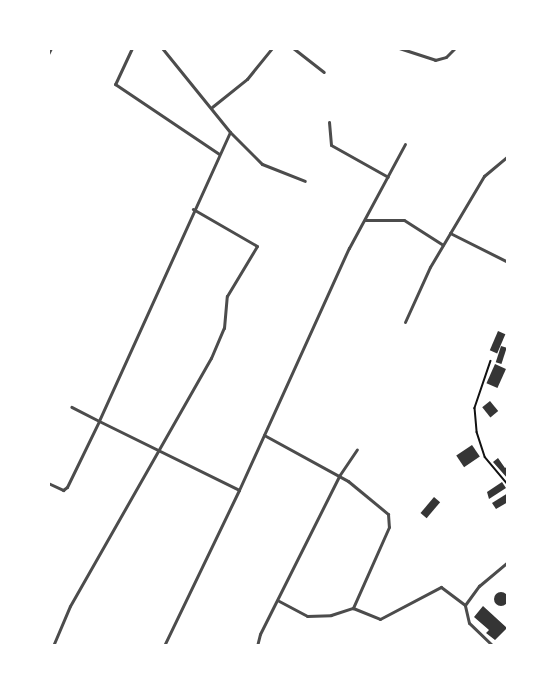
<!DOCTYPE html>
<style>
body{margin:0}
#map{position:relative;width:556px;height:694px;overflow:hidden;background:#fff;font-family:"Fira Sans",sans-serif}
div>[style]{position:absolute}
.building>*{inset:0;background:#353535;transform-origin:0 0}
.round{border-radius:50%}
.path>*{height:1.5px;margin:-0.75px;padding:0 0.75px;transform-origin:0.75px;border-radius:0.75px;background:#111}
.minor>*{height:3px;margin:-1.5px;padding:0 1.5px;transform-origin:1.5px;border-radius:1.5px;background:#4c4c4c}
span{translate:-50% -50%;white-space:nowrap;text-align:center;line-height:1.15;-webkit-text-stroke:6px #fff;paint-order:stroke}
.frame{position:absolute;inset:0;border:50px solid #fff;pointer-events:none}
</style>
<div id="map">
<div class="building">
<div style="left:498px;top:331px;width:8px;height:21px;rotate:23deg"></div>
<div style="left:501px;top:346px;width:6px;height:17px;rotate:18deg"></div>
<div style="left:495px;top:364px;width:12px;height:21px;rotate:24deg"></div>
<div style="left:490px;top:401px;width:13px;height:10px;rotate:51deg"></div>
<div style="left:472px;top:445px;width:14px;height:19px;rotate:56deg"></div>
<div style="clip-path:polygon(498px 458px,505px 468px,508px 466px,508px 479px,493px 462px)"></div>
<div style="clip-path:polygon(502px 482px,506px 488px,489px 499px,487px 492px)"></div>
<div style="clip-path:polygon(508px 493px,508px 502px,496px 509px,492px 503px)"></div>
<div style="left:434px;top:497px;width:8px;height:21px;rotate:40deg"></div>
<div class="round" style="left:494px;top:592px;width:14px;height:14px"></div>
<div style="clip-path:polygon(483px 606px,507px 628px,495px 640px,486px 633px,489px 630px,474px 617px)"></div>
</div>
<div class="path">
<div style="left:491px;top:361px;width:50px;rotate:108.8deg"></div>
<div style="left:475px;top:408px;width:24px;rotate:85deg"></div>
<div style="left:477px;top:432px;width:26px;rotate:72deg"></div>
<div style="left:485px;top:457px;width:35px;rotate:50deg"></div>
</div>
<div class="minor">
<div style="left:132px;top:48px;width:40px;rotate:115deg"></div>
<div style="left:115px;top:84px;width:125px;rotate:33.9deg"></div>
<div style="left:162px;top:48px;width:108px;rotate:51deg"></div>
<div style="left:230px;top:132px;width:317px;rotate:114.4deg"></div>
<div style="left:99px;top:421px;width:156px;rotate:26.2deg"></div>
<div style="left:239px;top:490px;width:173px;rotate:115.7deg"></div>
<div style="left:293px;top:48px;width:39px;rotate:38deg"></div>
<div style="left:399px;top:48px;width:38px;rotate:18deg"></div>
<div style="left:435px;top:60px;width:11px;rotate:-15deg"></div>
<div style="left:446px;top:57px;width:13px;rotate:-45deg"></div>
<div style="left:48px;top:54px;width:7px;rotate:-63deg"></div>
<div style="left:212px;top:107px;width:45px;rotate:-38.7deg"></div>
<div style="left:247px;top:79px;width:40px;rotate:-51deg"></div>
<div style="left:329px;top:122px;width:23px;rotate:85deg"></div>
<div style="left:331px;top:145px;width:65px;rotate:29.3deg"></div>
<div style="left:230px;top:132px;width:45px;rotate:45deg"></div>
<div style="left:262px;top:164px;width:46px;rotate:21.6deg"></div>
<div style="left:365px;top:220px;width:39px"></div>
<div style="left:404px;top:220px;width:46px;rotate:32.7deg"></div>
<div style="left:450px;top:233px;width:65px;rotate:26.6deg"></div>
<div style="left:405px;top:322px;width:60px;rotate:-65.6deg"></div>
<div style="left:430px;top:267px;width:106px;rotate:-59.3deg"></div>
<div style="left:484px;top:176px;width:31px;rotate:-40deg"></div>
<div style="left:264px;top:435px;width:96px;rotate:28.7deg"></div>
<div style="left:348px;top:481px;width:52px;rotate:39.5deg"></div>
<div style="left:388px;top:514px;width:13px;rotate:86deg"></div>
<div style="left:389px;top:527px;width:89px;rotate:114deg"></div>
<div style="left:48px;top:483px;width:17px;rotate:25deg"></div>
<div style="left:63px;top:490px;width:5px;rotate:-37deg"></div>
<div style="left:67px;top:487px;width:73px;rotate:-64.1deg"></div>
<div style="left:99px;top:421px;width:31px;rotate:-153deg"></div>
<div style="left:239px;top:490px;width:266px;rotate:-65.6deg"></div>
<div style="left:349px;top:248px;width:118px;rotate:-61.7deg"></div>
<div style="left:279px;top:601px;width:32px;rotate:28deg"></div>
<div style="left:307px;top:616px;width:24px;rotate:-2deg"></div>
<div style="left:331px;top:615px;width:23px;rotate:-18deg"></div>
<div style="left:353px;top:608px;width:29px;rotate:22deg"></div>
<div style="left:380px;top:619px;width:69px;rotate:-27.7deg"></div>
<div style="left:441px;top:587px;width:30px;rotate:37deg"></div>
<div style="left:53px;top:646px;width:43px;rotate:-67deg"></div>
<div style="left:70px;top:606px;width:285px;rotate:-60.4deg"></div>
<div style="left:211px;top:358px;width:33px;rotate:-67deg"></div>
<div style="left:224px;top:328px;width:32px;rotate:-85deg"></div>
<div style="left:227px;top:296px;width:58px;rotate:-59deg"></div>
<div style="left:257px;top:246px;width:74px;rotate:-150deg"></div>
<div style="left:257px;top:646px;width:12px;rotate:-76deg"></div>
<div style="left:260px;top:634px;width:177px;rotate:-63.4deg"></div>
<div style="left:339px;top:476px;width:32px;rotate:-56deg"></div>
<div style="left:493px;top:646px;width:33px;rotate:-136deg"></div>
<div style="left:469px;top:623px;width:18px;rotate:-103deg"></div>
<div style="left:465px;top:605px;width:24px;rotate:-54deg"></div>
<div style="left:479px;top:586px;width:38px;rotate:-40deg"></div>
</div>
<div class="frame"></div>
</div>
